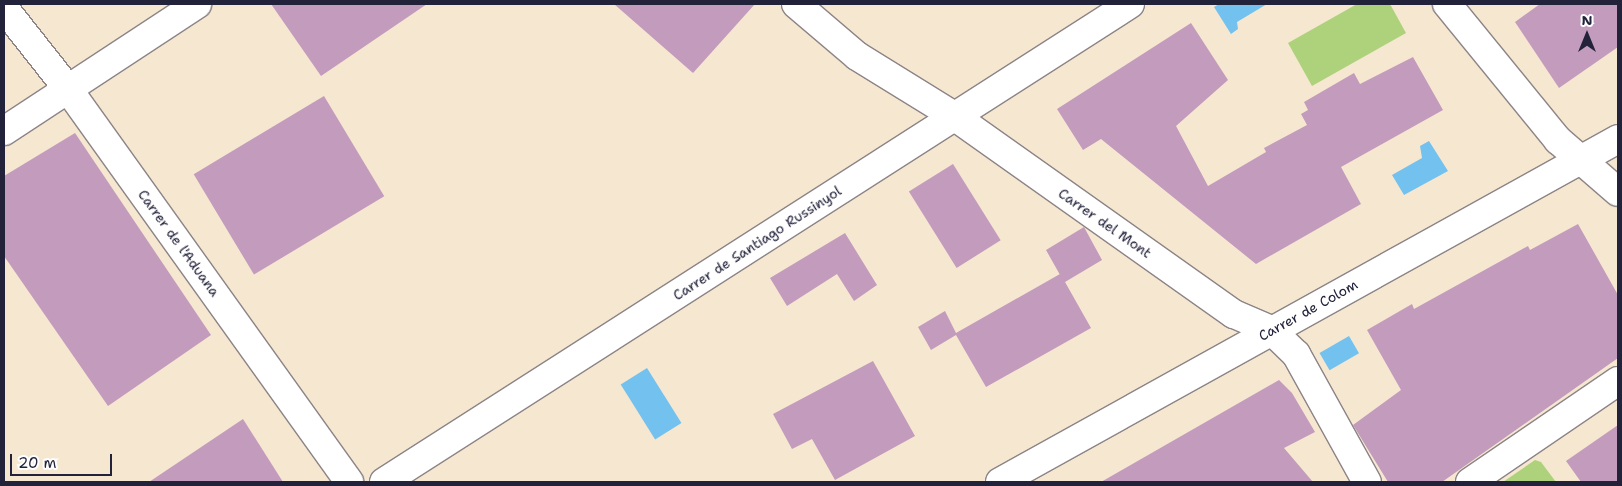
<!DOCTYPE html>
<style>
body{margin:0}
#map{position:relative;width:1622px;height:486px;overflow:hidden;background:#f6e7d1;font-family:"Shantell Sans",sans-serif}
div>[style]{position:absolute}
.green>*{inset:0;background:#aed27b}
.water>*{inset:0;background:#73c1ee;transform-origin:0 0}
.building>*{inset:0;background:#c29bbd;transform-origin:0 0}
.roads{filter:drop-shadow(1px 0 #8c8486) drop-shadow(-1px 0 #8c8486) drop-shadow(0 1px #8c8486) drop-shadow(0 -1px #8c8486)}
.minor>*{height:28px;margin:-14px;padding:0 14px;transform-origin:14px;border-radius:14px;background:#fff}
span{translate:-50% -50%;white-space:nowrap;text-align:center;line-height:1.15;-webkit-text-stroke:4px #fff;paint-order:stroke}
.street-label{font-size:14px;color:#22223b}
.frame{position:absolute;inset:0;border:5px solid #22223b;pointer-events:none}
.north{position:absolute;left:1562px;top:10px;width:50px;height:50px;-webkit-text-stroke:4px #fff;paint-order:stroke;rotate:0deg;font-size:14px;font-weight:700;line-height:20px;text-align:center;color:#22223b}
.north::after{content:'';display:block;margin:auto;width:18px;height:22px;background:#22223b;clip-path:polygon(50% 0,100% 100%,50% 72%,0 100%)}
.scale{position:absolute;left:10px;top:454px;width:102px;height:22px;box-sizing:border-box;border:2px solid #22223b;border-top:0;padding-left:6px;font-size:15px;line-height:18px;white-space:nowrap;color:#22223b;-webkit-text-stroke:4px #fff;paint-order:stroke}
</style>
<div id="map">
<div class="green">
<div style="clip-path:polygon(1357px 4px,1390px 4px,1406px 33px,1312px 86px,1288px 43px)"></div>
<div style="clip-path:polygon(1535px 460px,1541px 462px,1556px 482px,1503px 482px)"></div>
</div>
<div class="water">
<div style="clip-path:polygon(1219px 4px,1267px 4px,1237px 22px,1238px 29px,1231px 34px,1214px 7px)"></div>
<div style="clip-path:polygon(1429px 141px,1448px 171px,1404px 195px,1392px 175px,1422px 158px,1420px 146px)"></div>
<div style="left:1349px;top:336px;width:20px;height:34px;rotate:60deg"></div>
<div style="left:647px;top:368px;width:65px;height:31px;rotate:58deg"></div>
</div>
<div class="building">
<div style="clip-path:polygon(271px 4px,427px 4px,321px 76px)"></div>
<div style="clip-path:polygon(614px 4px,755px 4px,693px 73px)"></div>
<div style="clip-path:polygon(1540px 4px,1618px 4px,1618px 47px,1559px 88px,1515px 22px)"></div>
<div style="clip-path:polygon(1191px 23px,1228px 80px,1176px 126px,1208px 186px,1266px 152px,1264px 148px,1307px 125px,1301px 114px,1308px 110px,1304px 102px,1354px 73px,1360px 84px,1413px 57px,1443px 110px,1341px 167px,1361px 204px,1256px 264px,1101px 139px,1083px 150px,1057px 109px)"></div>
<div style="left:324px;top:96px;width:117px;height:152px;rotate:59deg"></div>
<div style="clip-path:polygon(75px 133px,211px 335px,108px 406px,4px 256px,4px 176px)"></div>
<div style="left:953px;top:164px;width:90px;height:52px;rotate:58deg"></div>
<div style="clip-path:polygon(1578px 224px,1618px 295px,1618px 358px,1442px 482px,1388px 482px,1353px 425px,1401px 390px,1367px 330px,1412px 304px,1414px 309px,1528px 246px,1530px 250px)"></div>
<div style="clip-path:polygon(1084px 227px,1102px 260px,1065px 282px,1091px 328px,986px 387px,956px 335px,931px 350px,918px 327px,945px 311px,956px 333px,1060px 274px,1064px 282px,1046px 250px)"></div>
<div style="clip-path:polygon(845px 233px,877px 285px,854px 301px,837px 274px,787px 306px,770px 278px)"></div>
<div style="clip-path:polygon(873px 361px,915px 436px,835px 480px,812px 439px,792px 449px,773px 414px)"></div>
<div style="clip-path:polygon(1279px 380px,1292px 393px,1315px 432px,1284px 448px,1313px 482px,1101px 482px)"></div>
<div style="clip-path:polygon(243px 419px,283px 482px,149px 482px)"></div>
<div style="clip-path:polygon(1618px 425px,1618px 482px,1581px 482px,1566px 461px)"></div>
</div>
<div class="roads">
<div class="minor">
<div style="left:796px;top:4px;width:80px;rotate:40.4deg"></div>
<div style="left:857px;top:56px;width:114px;rotate:31.7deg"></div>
<div style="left:954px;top:116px;width:343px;rotate:35.3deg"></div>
<div style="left:1234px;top:314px;width:40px;rotate:23.4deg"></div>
<div style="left:1271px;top:330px;width:35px;rotate:44deg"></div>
<div style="left:1296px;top:354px;width:146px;rotate:61deg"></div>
<div style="left:1447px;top:4px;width:176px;rotate:50.8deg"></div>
<div style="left:1558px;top:140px;width:79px;rotate:40.9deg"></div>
<div style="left:4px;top:8px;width:103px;rotate:51.7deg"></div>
<div style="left:68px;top:89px;width:483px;rotate:54.4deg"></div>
<div style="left:4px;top:131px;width:231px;rotate:-33.3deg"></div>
<div style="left:384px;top:482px;width:886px;rotate:-32.65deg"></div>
<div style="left:1000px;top:482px;width:707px;rotate:-29.03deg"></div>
<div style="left:1470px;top:482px;width:179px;rotate:-34.3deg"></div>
</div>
</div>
<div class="street-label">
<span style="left:1105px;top:223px;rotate:35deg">Carrer del Mont</span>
<span style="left:179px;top:243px;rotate:54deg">Carrer de l'Aduana</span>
<span style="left:757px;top:243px;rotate:-33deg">Carrer de Santiago Russinyol</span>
<span style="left:1308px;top:310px;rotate:-29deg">Carrer de Colom</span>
</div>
<div class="frame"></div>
<div class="north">N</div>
<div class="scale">20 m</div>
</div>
